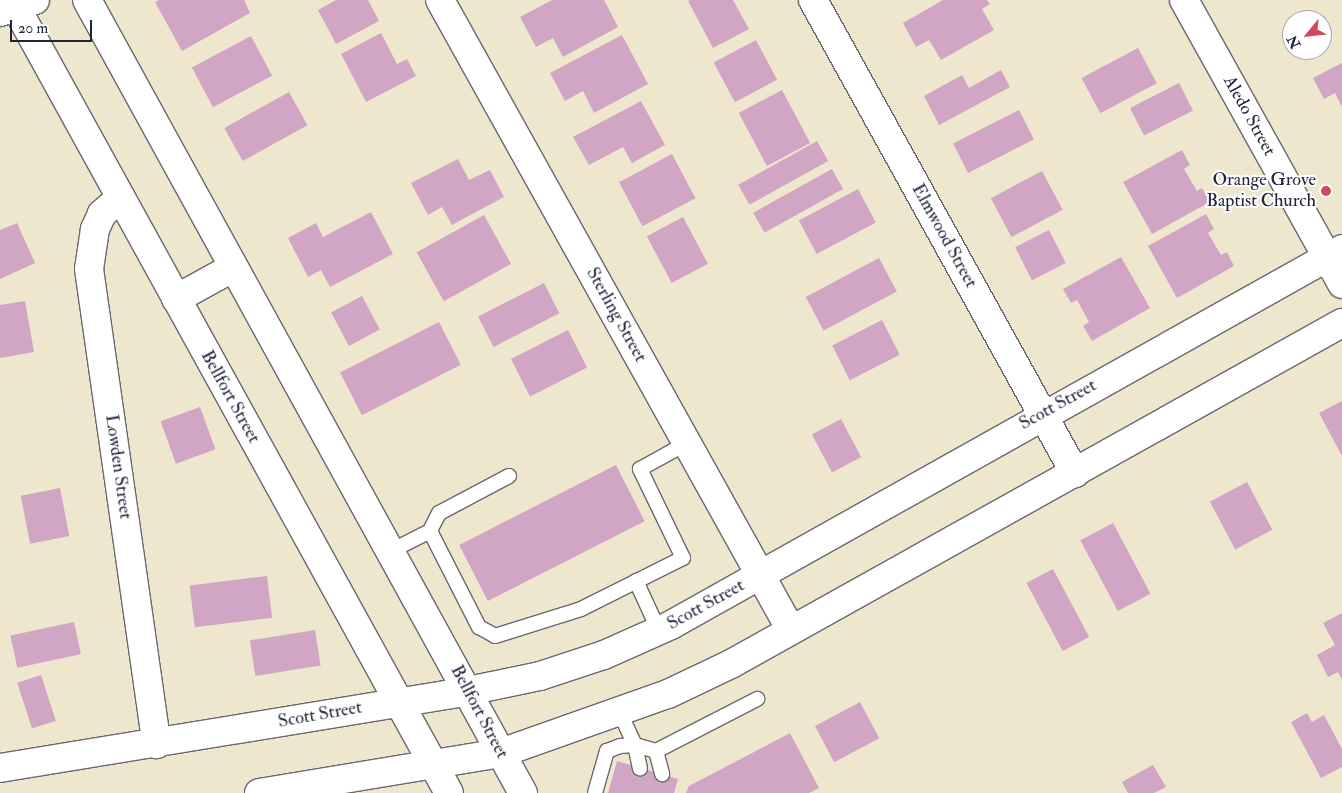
<!DOCTYPE html>
<style>
body{margin:0}
#map{position:relative;width:1342px;height:793px;overflow:hidden;background:#efe7cd;font-family:"IM FELL Double Pica",serif}
div>[style]{position:absolute}
.building>*{inset:0;background:#d0a6c4;transform-origin:0 0}
.roads{filter:drop-shadow(1px 0 #6a676e) drop-shadow(-1px 0 #6a676e) drop-shadow(0 1px #6a676e) drop-shadow(0 -1px #6a676e)}
.service>*{height:14px;margin:-7px;padding:0 7px;transform-origin:7px;border-radius:7px;background:#fff}
.minor>*{height:28px;margin:-14px;padding:0 14px;transform-origin:14px;border-radius:14px;background:#fff}
.secondary>*{height:28px;margin:-14px;padding:0 14px;transform-origin:14px;border-radius:14px;background:#fff}
.dots>*{width:14px;height:14px;translate:-50% -50%;box-sizing:border-box;border:2px solid #fff;border-radius:50%}
span{translate:-50% -50%;white-space:nowrap;text-align:center;line-height:1.15;-webkit-text-stroke:4px #fff;paint-order:stroke}
.street-label{font-size:18px;color:#22223b}
.poi-label{font-size:18px;color:#22223b}
.right{translate:-100% -50%;text-align:right}
.north{position:absolute;left:1282px;top:10px;width:50px;height:50px;box-sizing:border-box;background:#fff;border:1px solid #a7a7b1;border-radius:50%;rotate:242deg;font-size:14px;font-weight:700;line-height:20px;text-align:center;color:#22223b}
.north::after{content:'';display:block;margin:auto;width:18px;height:22px;background:#d1495b;clip-path:polygon(50% 0,100% 100%,50% 72%,0 100%)}
.scale{position:absolute;left:10px;top:20px;width:82px;height:22px;box-sizing:border-box;border:2px solid #22223b;border-top:0;padding-left:6px;font-size:15px;line-height:18px;white-space:nowrap;color:#22223b;-webkit-text-stroke:4px #fff;paint-order:stroke}
</style>
<div id="map">
<div class="building">
<div style="clip-path:polygon(159px 0,244px 0,250px 13px,182px 51px,155px 2px)"></div>
<div style="clip-path:polygon(336px 0,368px 0,379px 21px,336px 44px,318px 10px)"></div>
<div style="clip-path:polygon(552px 0,604px 0,618px 27px,563px 57px,553px 38px,536px 47px,520px 17px)"></div>
<div style="clip-path:polygon(691px 0,733px 0,749px 29px,713px 48px,688px 1px)"></div>
<div style="clip-path:polygon(943px 0,987px 0,990px 4px,982px 9px,994px 30px,941px 60px,929px 40px,916px 47px,903px 23px)"></div>
<div style="clip-path:polygon(381px 33px,397px 64px,407px 59px,416px 76px,366px 102px,341px 54px)"></div>
<div style="clip-path:polygon(622px 35px,648px 84px,594px 113px,583px 91px,565px 101px,550px 73px)"></div>
<div style="left:251px;top:36px;width:45px;height:67px;rotate:62deg"></div>
<div style="left:756px;top:40px;width:45px;height:48px;rotate:62deg"></div>
<div style="left:1138px;top:48px;width:40px;height:64px;rotate:62deg"></div>
<div style="clip-path:polygon(1342px 63px,1342px 107px,1335px 93px,1324px 99px,1313px 78px)"></div>
<div style="clip-path:polygon(1001px 70px,1010px 87px,939px 125px,924px 96px,962px 75px,969px 88px)"></div>
<div style="left:1179px;top:83px;width:31px;height:55px;rotate:63deg"></div>
<div style="left:782px;top:90px;width:60px;height:49px;rotate:62deg"></div>
<div style="left:289px;top:92px;width:38px;height:74px;rotate:61deg"></div>
<div style="clip-path:polygon(641px 101px,665px 145px,632px 163px,623px 147px,589px 165px,573px 137px)"></div>
<div style="left:1019px;top:110px;width:33px;height:74px;rotate:63deg"></div>
<div style="left:817px;top:141px;width:23px;height:90px;rotate:61deg"></div>
<div style="clip-path:polygon(1182px 150px,1190px 165px,1184px 169px,1197px 191px,1202px 188px,1210px 202px,1152px 234px,1123px 182px)"></div>
<div style="left:672px;top:154px;width:50px;height:60px;rotate:62deg"></div>
<div style="clip-path:polygon(458px 159px,469px 180px,490px 170px,504px 197px,452px 225px,442px 207px,428px 215px,411px 183px)"></div>
<div style="left:832px;top:169px;width:23px;height:90px;rotate:61deg"></div>
<div style="left:1042px;top:171px;width:44px;height:58px;rotate:62deg"></div>
<div style="left:858px;top:189px;width:38px;height:67px;rotate:62deg"></div>
<div style="clip-path:polygon(371px 212px,393px 254px,330px 287px,321px 270px,308px 277px,288px 238px,316px 223px,323px 237px)"></div>
<div style="clip-path:polygon(1206px 214px,1214px 229px,1208px 233px,1221px 255px,1227px 252px,1234px 266px,1177px 298px,1148px 246px)"></div>
<div style="left:484px;top:215px;width:56px;height:77px;rotate:61deg"></div>
<div style="left:683px;top:217px;width:53px;height:41px;rotate:62deg"></div>
<div style="clip-path:polygon(17px 223px,35px 263px,0 279px,0 230px)"></div>
<div style="left:1049px;top:230px;width:37px;height:38px;rotate:63deg"></div>
<div style="clip-path:polygon(1121px 257px,1150px 308px,1092px 341px,1083px 326px,1089px 322px,1077px 300px,1071px 303px,1063px 289px)"></div>
<div style="left:879px;top:258px;width:38px;height:83px;rotate:62deg"></div>
<div style="left:544px;top:283px;width:34px;height:74px;rotate:63deg"></div>
<div style="left:362px;top:296px;width:38px;height:35px;rotate:62deg"></div>
<div style="clip-path:polygon(25px 301px,34px 352px,0 358px,0 305px)"></div>
<div style="left:882px;top:320px;width:39px;height:56px;rotate:63deg"></div>
<div style="left:439px;top:322px;width:48px;height:111px;rotate:63deg"></div>
<div style="left:568px;top:330px;width:42px;height:64px;rotate:63deg"></div>
<div style="clip-path:polygon(1342px 401px,1342px 456px,1319px 413px)"></div>
<div style="left:200px;top:407px;width:45px;height:42px;rotate:70deg"></div>
<div style="left:841px;top:419px;width:43px;height:33px;rotate:62deg"></div>
<div style="left:616px;top:465px;width:63px;height:176px;rotate:63deg"></div>
<div style="left:1247px;top:482px;width:54px;height:42px;rotate:62deg"></div>
<div style="left:60px;top:488px;width:49px;height:40px;rotate:79deg"></div>
<div style="left:1113px;top:523px;width:80px;height:37px;rotate:62deg"></div>
<div style="left:1053px;top:569px;width:77px;height:30px;rotate:62deg"></div>
<div style="left:267px;top:576px;width:42px;height:78px;rotate:83deg"></div>
<div style="clip-path:polygon(1342px 613px,1342px 680px,1338px 672px,1328px 677px,1317px 655px,1335px 645px,1323px 623px)"></div>
<div style="left:74px;top:622px;width:33px;height:65px;rotate:78deg"></div>
<div style="left:315px;top:630px;width:36px;height:66px;rotate:81deg"></div>
<div style="left:41px;top:675px;width:48px;height:25px;rotate:72deg"></div>
<div style="left:860px;top:702px;width:41px;height:51px;rotate:62deg"></div>
<div style="clip-path:polygon(1307px 713px,1312px 722px,1324px 715px,1342px 749px,1342px 767px,1321px 778px,1291px 722px)"></div>
<div style="clip-path:polygon(790px 733px,819px 788px,809px 793px,686px 793px,689px 786px)"></div>
<div style="clip-path:polygon(617px 761px,678px 779px,674px 793px,608px 793px)"></div>
<div style="clip-path:polygon(1153px 765px,1166px 787px,1154px 793px,1128px 793px,1122px 782px)"></div>
</div>
<div class="roads">
<div class="service">
<div style="left:509px;top:476px;width:79px;rotate:152.1deg"></div>
<div style="left:439px;top:513px;width:20px;rotate:117deg"></div>
<div style="left:430px;top:531px;width:108px;rotate:63deg"></div>
<div style="left:479px;top:627px;width:18px;rotate:29deg"></div>
<div style="left:495px;top:636px;width:90px;rotate:-17.4deg"></div>
<div style="left:581px;top:609px;width:114px;rotate:-26.6deg"></div>
<div style="left:683px;top:558px;width:99px;rotate:-115.8deg"></div>
<div style="left:640px;top:469px;width:54px;rotate:-29deg"></div>
<div style="left:391px;top:551px;width:44px;rotate:-27.1deg"></div>
<div style="left:636px;top:581px;width:55px;rotate:65.3deg"></div>
<div style="left:620px;top:713px;width:35px;rotate:65deg"></div>
<div style="left:635px;top:745px;width:24px;rotate:78deg"></div>
<div style="left:656px;top:751px;width:114px;rotate:-27.2deg"></div>
<div style="left:595px;top:793px;width:44px;rotate:-74.1deg"></div>
<div style="left:607px;top:751px;width:14px;rotate:-21deg"></div>
<div style="left:620px;top:746px;width:15px;rotate:-4deg"></div>
<div style="left:635px;top:745px;width:22px;rotate:16deg"></div>
<div style="left:656px;top:751px;width:24px;rotate:75deg"></div>
</div>
<div class="minor">
<div style="left:440px;top:0;width:721px;rotate:60.88deg"></div>
<div style="left:813px;top:0;width:541px;rotate:61.02deg"></div>
<div style="left:1184px;top:0;width:325px;rotate:60.9deg"></div>
<div style="left:0;top:12px;width:37px;rotate:-19deg"></div>
<div style="left:119px;top:199px;width:23px;rotate:139deg"></div>
<div style="left:102px;top:214px;width:17px;rotate:115deg"></div>
<div style="left:95px;top:229px;width:40px;rotate:98.5deg"></div>
<div style="left:89px;top:269px;width:480px;rotate:81.9deg"></div>
</div>
<div class="secondary">
<div style="left:12px;top:0;width:905px;rotate:61.14deg"></div>
<div style="left:87px;top:0;width:905px;rotate:61.2deg"></div>
<div style="left:176px;top:299px;width:66px;rotate:-28.9deg"></div>
<div style="left:0;top:768px;width:474px;rotate:-9.3deg"></div>
<div style="left:468px;top:691px;width:74px;rotate:-11.8deg"></div>
<div style="left:540px;top:676px;width:67px;rotate:-18.2deg"></div>
<div style="left:604px;top:655px;width:73px;rotate:-24.1deg"></div>
<div style="left:671px;top:625px;width:769px;rotate:-29.26deg"></div>
<div style="left:259px;top:793px;width:245px;rotate:-9.4deg"></div>
<div style="left:501px;top:753px;width:177px;rotate:-19.5deg"></div>
<div style="left:668px;top:694px;width:70px;rotate:-25.5deg"></div>
<div style="left:731px;top:664px;width:700px;rotate:-29.17deg"></div>
</div>
</div>
<div class="dots">
<div style="left:1326px;top:191px;background:#d1495b"></div>
</div>
<div class="street-label">
<span style="left:1249px;top:116px;rotate:61deg">Aledo Street</span>
<span style="left:944px;top:236px;rotate:61deg">Elmwood Street</span>
<span style="left:616px;top:315px;rotate:61deg">Sterling Street</span>
<span style="left:230px;top:397px;rotate:61deg">Bellfort Street</span>
<span style="left:1058px;top:405px;rotate:-29deg">Scott Street</span>
<span style="left:118px;top:467px;rotate:82deg">Lowden Street</span>
<span style="left:706px;top:605px;rotate:-29deg">Scott Street</span>
<span style="left:479px;top:712px;rotate:62deg">Bellfort Street</span>
<span style="left:320px;top:715px;rotate:-10deg">Scott Street</span>
</div>
<div class="poi-label">
<span class="right" style="left:1316px;top:191px">Orange Grove<br>Baptist Church</span>
</div>
<div class="north">N</div>
<div class="scale">20 m</div>
</div>
